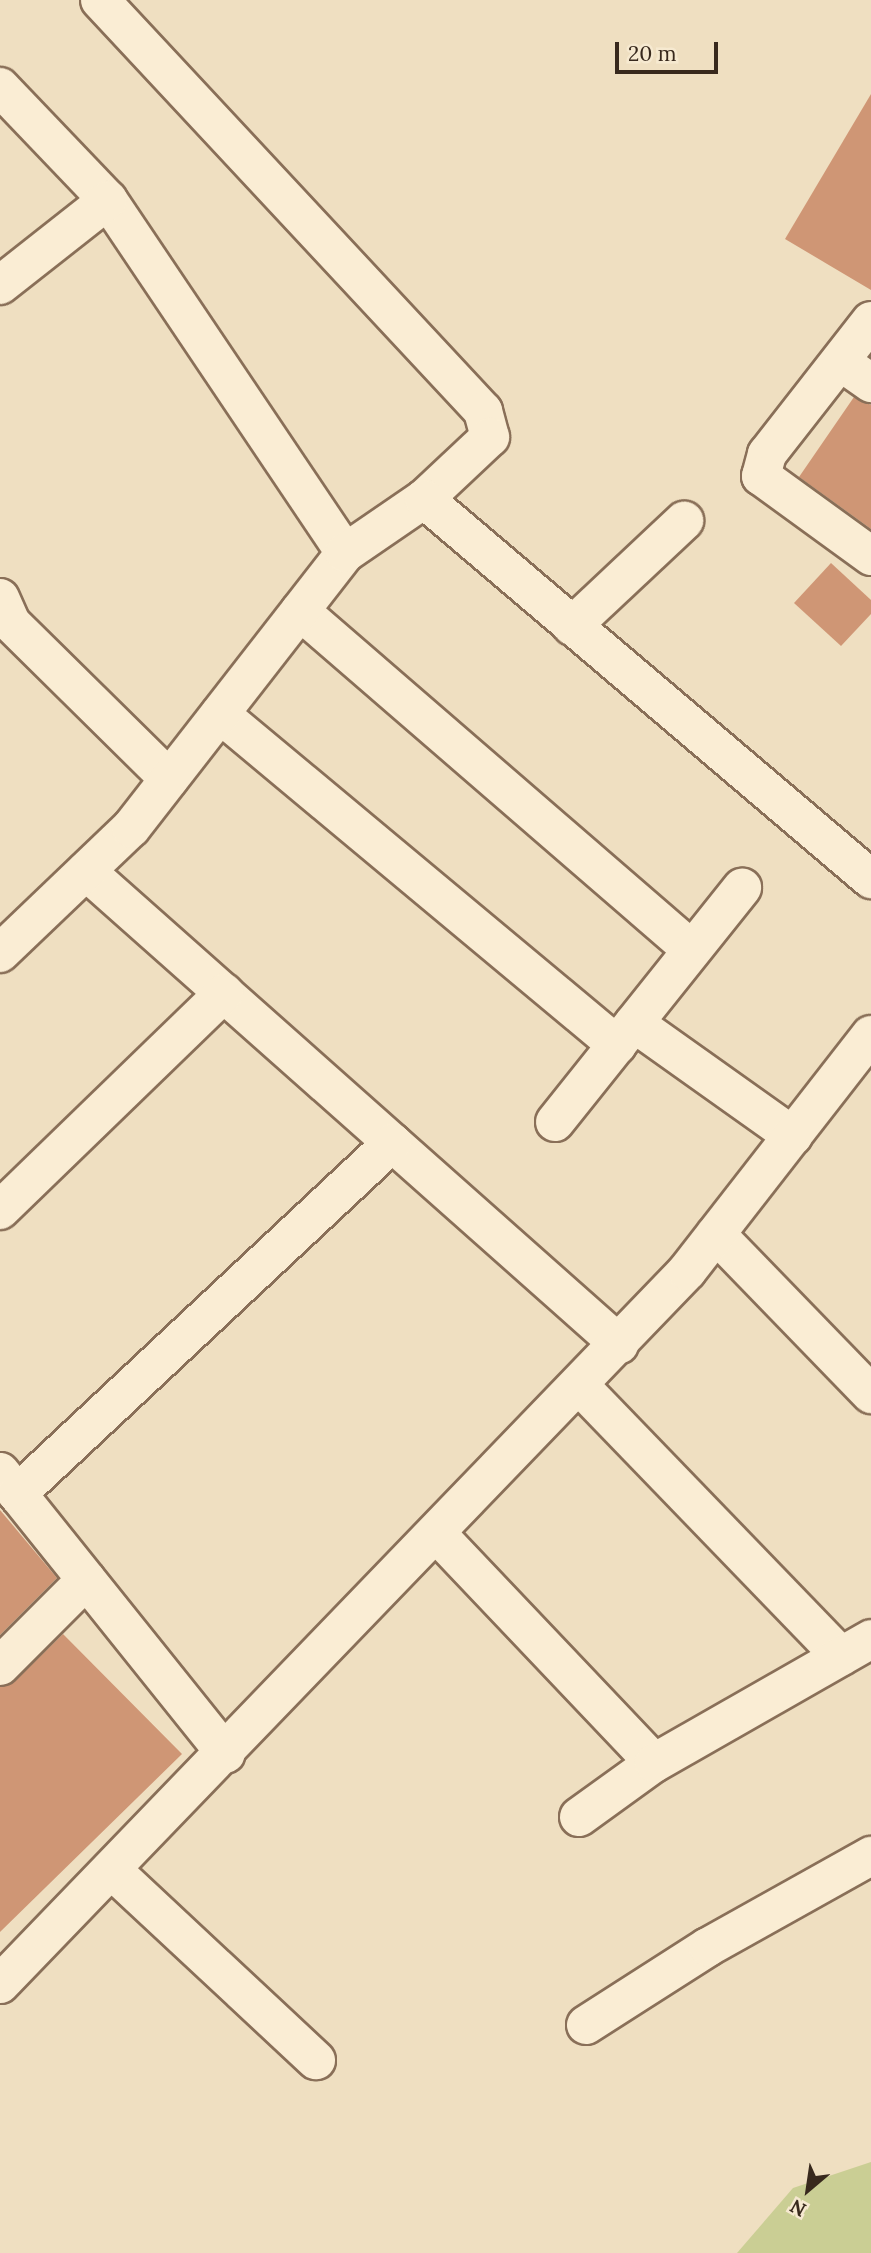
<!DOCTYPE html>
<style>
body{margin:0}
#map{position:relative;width:871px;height:2253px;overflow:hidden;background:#efdfc1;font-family:Lora,serif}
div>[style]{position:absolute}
.green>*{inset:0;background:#cace94}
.building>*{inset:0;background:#cf9675}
.roads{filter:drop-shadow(2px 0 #896f58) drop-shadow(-2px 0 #896f58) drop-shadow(0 2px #896f58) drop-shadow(0 -2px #896f58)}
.minor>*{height:38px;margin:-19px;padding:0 19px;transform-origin:19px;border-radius:19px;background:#faedd4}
span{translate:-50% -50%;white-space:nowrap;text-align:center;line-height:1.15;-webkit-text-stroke:5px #f6e9d0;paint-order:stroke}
.north{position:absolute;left:773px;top:2155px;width:70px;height:70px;-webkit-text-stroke:5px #f6e9d0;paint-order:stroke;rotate:209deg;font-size:19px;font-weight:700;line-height:28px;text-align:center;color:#38291d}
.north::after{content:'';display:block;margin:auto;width:24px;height:32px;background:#38291d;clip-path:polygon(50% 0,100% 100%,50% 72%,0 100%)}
.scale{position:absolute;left:615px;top:42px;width:103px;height:32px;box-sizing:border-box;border:4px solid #38291d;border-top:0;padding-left:9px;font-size:21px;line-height:24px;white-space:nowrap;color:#38291d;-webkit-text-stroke:5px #f6e9d0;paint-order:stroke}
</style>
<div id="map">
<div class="green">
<div style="clip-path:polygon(871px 2162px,871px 2253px,737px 2253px,793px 2188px)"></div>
</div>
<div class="building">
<div style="clip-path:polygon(871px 94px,871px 290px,785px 239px)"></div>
<div style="clip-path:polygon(854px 397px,871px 405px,871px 529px,799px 477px)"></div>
<div style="clip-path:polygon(831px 563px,871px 600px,871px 614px,841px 646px,794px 603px)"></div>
<div style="clip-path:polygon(0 1510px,57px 1578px,0 1635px)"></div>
<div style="clip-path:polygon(63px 1634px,182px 1754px,0 1932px,0 1687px,15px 1681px)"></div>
</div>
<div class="roads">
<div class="minor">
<div style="left:100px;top:0;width:562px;rotate:47.02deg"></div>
<div style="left:483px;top:411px;width:27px;rotate:75deg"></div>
<div style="left:490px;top:437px;width:91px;rotate:136.8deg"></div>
<div style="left:0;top:87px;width:156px;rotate:46.3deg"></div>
<div style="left:108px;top:200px;width:425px;rotate:56.1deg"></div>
<div style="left:0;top:285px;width:137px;rotate:-38.2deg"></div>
<div style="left:871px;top:321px;width:169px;rotate:128deg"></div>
<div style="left:767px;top:454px;width:23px;rotate:105deg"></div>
<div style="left:761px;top:476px;width:136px;rotate:36deg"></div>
<div style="left:841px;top:362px;width:37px;rotate:35deg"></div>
<div style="left:0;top:598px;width:27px;rotate:66deg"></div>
<div style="left:11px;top:623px;width:222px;rotate:44.6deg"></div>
<div style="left:300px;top:611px;width:518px;rotate:40.85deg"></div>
<div style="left:572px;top:626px;width:154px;rotate:-43.2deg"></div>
<div style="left:220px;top:714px;width:517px;rotate:39.82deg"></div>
<div style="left:86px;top:871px;width:713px;rotate:41.59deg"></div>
<div style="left:0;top:953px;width:181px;rotate:-43.7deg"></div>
<div style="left:131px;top:828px;width:348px;rotate:-52.1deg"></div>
<div style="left:345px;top:553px;width:96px;rotate:-34.4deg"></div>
<div style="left:424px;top:499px;width:587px;rotate:40.37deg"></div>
<div style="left:634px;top:1023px;width:195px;rotate:35.4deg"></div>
<div style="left:555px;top:1122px;width:300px;rotate:-51.4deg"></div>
<div style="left:0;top:1210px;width:312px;rotate:-44.1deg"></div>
<div style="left:716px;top:1234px;width:223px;rotate:45.9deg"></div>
<div style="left:579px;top:1385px;width:377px;rotate:46deg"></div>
<div style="left:0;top:1472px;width:361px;rotate:51.3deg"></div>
<div style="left:17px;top:1494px;width:514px;rotate:-43.11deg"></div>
<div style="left:437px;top:1534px;width:315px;rotate:46.5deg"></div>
<div style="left:0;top:1666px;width:122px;rotate:-45deg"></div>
<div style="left:579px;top:1817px;width:92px;rotate:-35.8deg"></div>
<div style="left:654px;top:1763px;width:250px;rotate:-29.7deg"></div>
<div style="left:112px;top:1870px;width:279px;rotate:43deg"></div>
<div style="left:0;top:1984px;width:990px;rotate:-46.06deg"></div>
<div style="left:687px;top:1271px;width:299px;rotate:-52.1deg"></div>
<div style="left:586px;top:2025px;width:145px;rotate:-32.6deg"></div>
<div style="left:708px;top:1947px;width:187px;rotate:-29.2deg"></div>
</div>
</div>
<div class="north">N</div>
<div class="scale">20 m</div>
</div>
